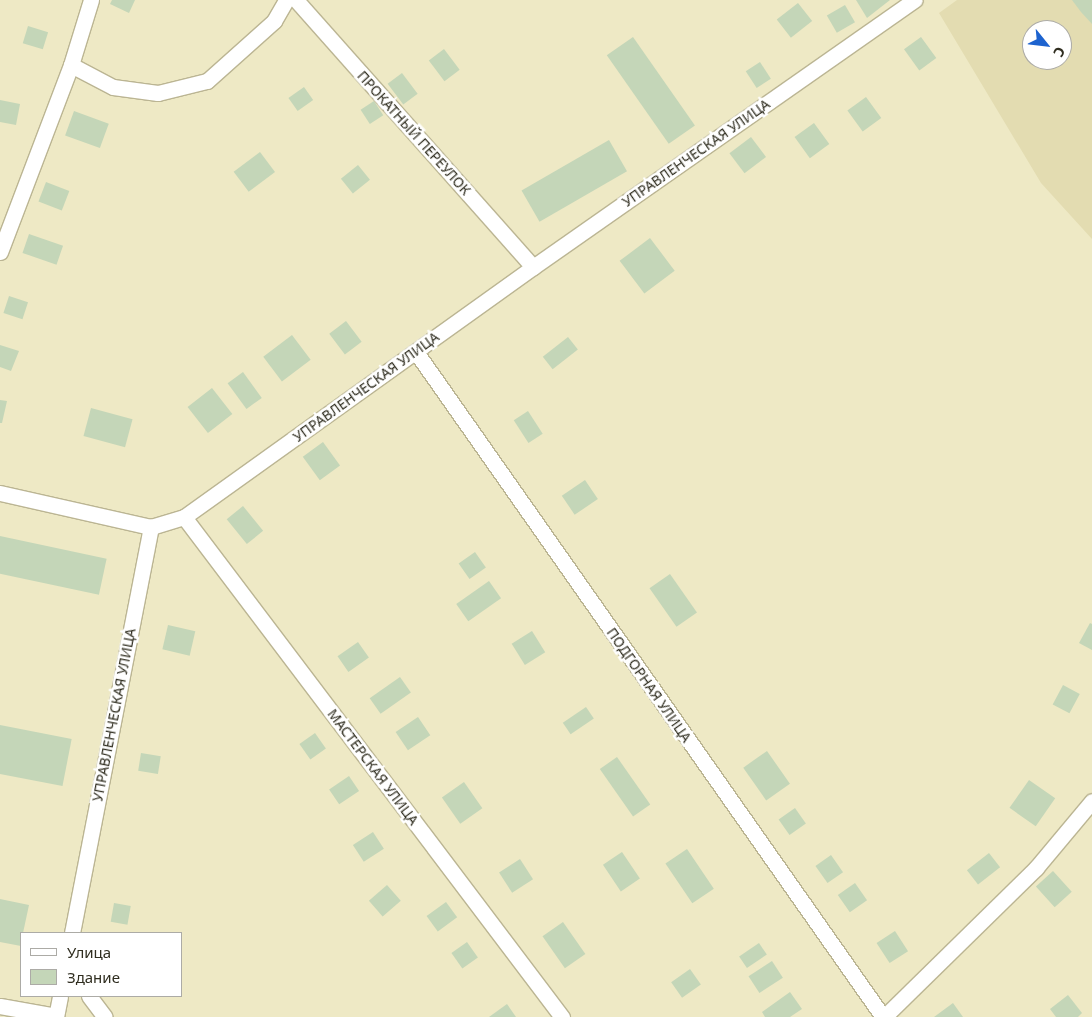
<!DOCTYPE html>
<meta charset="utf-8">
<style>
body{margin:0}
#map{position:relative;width:1092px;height:1017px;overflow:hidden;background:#eee9c5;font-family:"Noto Sans",sans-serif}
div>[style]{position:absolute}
.built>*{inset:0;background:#e3dcb1}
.building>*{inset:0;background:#c4d6b8;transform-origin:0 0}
.roads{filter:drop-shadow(1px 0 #bbb593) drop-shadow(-1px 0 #bbb593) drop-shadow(0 1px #bbb593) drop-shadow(0 -1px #bbb593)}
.street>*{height:15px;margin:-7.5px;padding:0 7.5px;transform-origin:7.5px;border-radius:7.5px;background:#fff}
span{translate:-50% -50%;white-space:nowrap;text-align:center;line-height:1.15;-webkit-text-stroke:5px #fff;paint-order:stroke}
.street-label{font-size:14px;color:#302e20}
.legend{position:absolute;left:20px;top:932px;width:162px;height:65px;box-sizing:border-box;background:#fff;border:1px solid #acaba6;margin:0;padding:6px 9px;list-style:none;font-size:15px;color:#302e20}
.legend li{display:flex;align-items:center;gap:10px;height:25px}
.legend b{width:25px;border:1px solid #acaba6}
.north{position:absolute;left:1022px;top:20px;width:50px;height:50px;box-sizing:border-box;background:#fff;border:1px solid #acaba6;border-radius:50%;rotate:119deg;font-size:14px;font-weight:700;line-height:20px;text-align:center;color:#302e20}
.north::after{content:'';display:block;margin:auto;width:18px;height:22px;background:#1d63cf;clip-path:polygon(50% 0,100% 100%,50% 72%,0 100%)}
</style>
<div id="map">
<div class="built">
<div style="clip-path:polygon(evenodd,957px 0,1092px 0,1092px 239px,1041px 183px,939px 13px,957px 0,1032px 30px,1062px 30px,1062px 60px,1032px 60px,1032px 30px)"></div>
</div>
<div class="building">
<div style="clip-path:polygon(112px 0,135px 0,129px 13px,110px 4px)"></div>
<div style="clip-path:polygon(856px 0,890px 0,867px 18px)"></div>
<div style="clip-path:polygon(1072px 0,1092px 0,1092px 24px,1081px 12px)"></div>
<div style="left:798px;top:3px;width:23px;height:27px;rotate:52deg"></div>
<div style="left:845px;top:5px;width:20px;height:21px;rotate:60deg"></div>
<div style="left:28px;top:26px;width:21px;height:18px;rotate:17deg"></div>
<div style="left:633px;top:37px;width:108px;height:32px;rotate:55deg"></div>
<div style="left:921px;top:37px;width:26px;height:21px;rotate:54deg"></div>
<div style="left:444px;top:49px;width:26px;height:19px;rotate:53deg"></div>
<div style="left:760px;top:62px;width:20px;height:17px;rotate:57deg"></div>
<div style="left:402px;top:73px;width:26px;height:18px;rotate:53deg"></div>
<div style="left:304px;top:87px;width:16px;height:19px;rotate:55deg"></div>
<div style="left:866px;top:97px;width:26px;height:23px;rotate:54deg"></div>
<div style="clip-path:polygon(0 100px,20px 104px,16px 125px,0 122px)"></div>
<div style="left:374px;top:101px;width:17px;height:16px;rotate:57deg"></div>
<div style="left:74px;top:111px;width:37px;height:26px;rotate:20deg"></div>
<div style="left:814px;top:123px;width:26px;height:24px;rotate:54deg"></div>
<div style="left:751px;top:137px;width:25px;height:27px;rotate:53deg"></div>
<div style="left:609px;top:140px;width:36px;height:101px;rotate:60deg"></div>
<div style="left:260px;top:152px;width:25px;height:33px;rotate:53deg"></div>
<div style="left:358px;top:165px;width:19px;height:22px;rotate:51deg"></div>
<div style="left:46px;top:182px;width:25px;height:21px;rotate:21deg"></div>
<div style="left:29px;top:234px;width:36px;height:20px;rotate:19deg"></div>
<div style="left:650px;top:238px;width:41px;height:38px;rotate:53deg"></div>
<div style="left:9px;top:296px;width:20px;height:18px;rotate:18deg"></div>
<div style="left:346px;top:321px;width:26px;height:21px;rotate:53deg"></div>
<div style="left:292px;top:335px;width:31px;height:36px;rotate:53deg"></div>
<div style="left:568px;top:337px;width:16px;height:32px;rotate:52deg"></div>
<div style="clip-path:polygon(0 345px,19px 351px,11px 371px,0 367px)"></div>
<div style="left:243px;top:372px;width:32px;height:19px;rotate:54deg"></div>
<div style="left:212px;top:388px;width:33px;height:31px;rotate:52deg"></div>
<div style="clip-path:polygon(0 400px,7px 401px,2px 423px,0 423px)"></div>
<div style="left:91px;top:408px;width:43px;height:29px;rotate:15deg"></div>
<div style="left:528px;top:411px;width:27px;height:17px;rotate:57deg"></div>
<div style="left:323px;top:442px;width:29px;height:25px;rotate:54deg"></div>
<div style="left:585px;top:480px;width:23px;height:28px;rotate:56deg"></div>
<div style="left:243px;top:506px;width:32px;height:21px;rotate:51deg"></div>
<div style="left:0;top:536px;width:109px;height:37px;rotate:12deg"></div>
<div style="left:475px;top:552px;width:19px;height:20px;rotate:55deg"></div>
<div style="left:670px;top:574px;width:47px;height:25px;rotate:55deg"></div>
<div style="left:489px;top:581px;width:21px;height:40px;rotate:55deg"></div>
<div style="clip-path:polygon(1090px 623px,1092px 624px,1092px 650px,1079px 643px)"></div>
<div style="left:168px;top:625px;width:28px;height:25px;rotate:13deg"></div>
<div style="left:532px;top:631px;width:25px;height:24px;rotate:58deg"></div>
<div style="left:358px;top:642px;width:19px;height:25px;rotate:55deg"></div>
<div style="left:400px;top:677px;width:19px;height:37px;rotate:55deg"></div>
<div style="left:1063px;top:685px;width:19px;height:22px;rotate:28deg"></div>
<div style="left:586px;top:707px;width:14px;height:28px;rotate:56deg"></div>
<div style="left:418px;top:717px;width:22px;height:27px;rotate:56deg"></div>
<div style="left:0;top:725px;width:73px;height:48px;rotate:11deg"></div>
<div style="left:315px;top:733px;width:19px;height:19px;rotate:55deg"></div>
<div style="left:767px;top:751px;width:40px;height:29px;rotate:55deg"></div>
<div style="left:141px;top:753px;width:20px;height:18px;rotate:9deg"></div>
<div style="left:617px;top:757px;width:58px;height:21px;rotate:55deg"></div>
<div style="left:349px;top:776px;width:18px;height:24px;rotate:56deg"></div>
<div style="left:1029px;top:780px;width:32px;height:34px;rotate:35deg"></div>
<div style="left:464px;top:782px;width:32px;height:27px;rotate:55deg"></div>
<div style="left:795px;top:808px;width:19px;height:20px;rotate:55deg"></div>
<div style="left:373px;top:832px;width:20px;height:24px;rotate:57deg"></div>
<div style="left:687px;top:849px;width:48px;height:26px;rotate:56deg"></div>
<div style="left:622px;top:852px;width:32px;height:23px;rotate:56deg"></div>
<div style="left:989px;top:853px;width:18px;height:28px;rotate:52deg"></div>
<div style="left:831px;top:855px;width:21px;height:19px;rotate:55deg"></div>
<div style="left:520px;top:859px;width:24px;height:25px;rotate:57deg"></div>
<div style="left:1053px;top:871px;width:28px;height:23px;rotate:48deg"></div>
<div style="left:855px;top:883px;width:21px;height:21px;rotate:55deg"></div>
<div style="left:387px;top:885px;width:21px;height:24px;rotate:49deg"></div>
<div style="clip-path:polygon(0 899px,29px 905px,23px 933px,21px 933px,21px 946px,0 942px)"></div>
<div style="left:446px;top:902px;width:19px;height:24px;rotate:54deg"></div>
<div style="left:114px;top:903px;width:17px;height:19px;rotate:10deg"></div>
<div style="left:563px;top:922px;width:39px;height:25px;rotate:55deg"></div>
<div style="left:895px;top:931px;width:24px;height:22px;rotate:57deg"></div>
<div style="left:467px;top:942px;width:19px;height:19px;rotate:55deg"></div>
<div style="left:759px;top:943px;width:14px;height:24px;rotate:56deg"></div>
<div style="left:772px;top:961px;width:20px;height:28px;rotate:57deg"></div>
<div style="left:690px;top:969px;width:19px;height:23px;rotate:55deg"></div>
<div style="clip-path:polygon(790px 992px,802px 1009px,790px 1017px,765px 1017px,762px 1012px)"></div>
<div style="clip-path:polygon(1068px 995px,1082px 1013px,1078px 1017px,1056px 1017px,1050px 1009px)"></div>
<div style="clip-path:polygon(953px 1003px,963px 1017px,934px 1017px)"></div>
<div style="clip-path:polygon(507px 1004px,516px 1017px,489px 1017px)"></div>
</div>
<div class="roads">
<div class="street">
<div style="left:296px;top:0;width:357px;rotate:48.4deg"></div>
<div style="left:71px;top:65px;width:47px;rotate:27.6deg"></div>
<div style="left:113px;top:87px;width:45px;rotate:7.6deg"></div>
<div style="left:158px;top:93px;width:50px;rotate:-13.8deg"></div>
<div style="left:207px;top:81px;width:90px;rotate:-41.8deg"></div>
<div style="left:274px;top:21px;width:24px;rotate:-60deg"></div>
<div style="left:0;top:252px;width:200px;rotate:-69.2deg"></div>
<div style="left:71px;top:65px;width:68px;rotate:-72.9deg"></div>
<div style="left:416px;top:352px;width:813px;rotate:54.92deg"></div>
<div style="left:0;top:493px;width:155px;rotate:12.7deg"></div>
<div style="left:151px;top:527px;width:34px;rotate:-17deg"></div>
<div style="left:184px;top:517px;width:429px;rotate:-35.6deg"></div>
<div style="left:533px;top:267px;width:466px;rotate:-35deg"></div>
<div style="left:184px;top:517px;width:627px;rotate:52.91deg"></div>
<div style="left:72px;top:933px;width:414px;rotate:-79deg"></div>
<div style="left:89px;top:996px;width:26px;rotate:53deg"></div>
<div style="left:0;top:1006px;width:57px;rotate:10.1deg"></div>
<div style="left:56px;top:1017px;width:21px;rotate:-79deg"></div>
<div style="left:884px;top:1017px;width:213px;rotate:-44.4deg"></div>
<div style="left:1036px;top:868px;width:87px;rotate:-50.1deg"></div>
</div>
</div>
<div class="street-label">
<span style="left:414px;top:133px;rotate:48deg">ПРОКАТНЫЙ ПЕРЕУЛОК</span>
<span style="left:696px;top:153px;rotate:-35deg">УПРАВЛЕНЧЕСКАЯ УЛИЦА</span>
<span style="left:366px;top:387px;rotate:-36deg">УПРАВЛЕНЧЕСКАЯ УЛИЦА</span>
<span style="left:649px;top:685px;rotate:55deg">ПОДГОРНАЯ УЛИЦА</span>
<span style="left:114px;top:715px;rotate:-79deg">УПРАВЛЕНЧЕСКАЯ УЛИЦА</span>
<span style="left:373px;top:767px;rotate:53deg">МАСТЕРСКАЯ УЛИЦА</span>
</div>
<ul class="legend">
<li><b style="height:6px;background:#fff"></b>Улица</li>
<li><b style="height:14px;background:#c4d6b8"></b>Здание</li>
</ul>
<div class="north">С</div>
</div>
